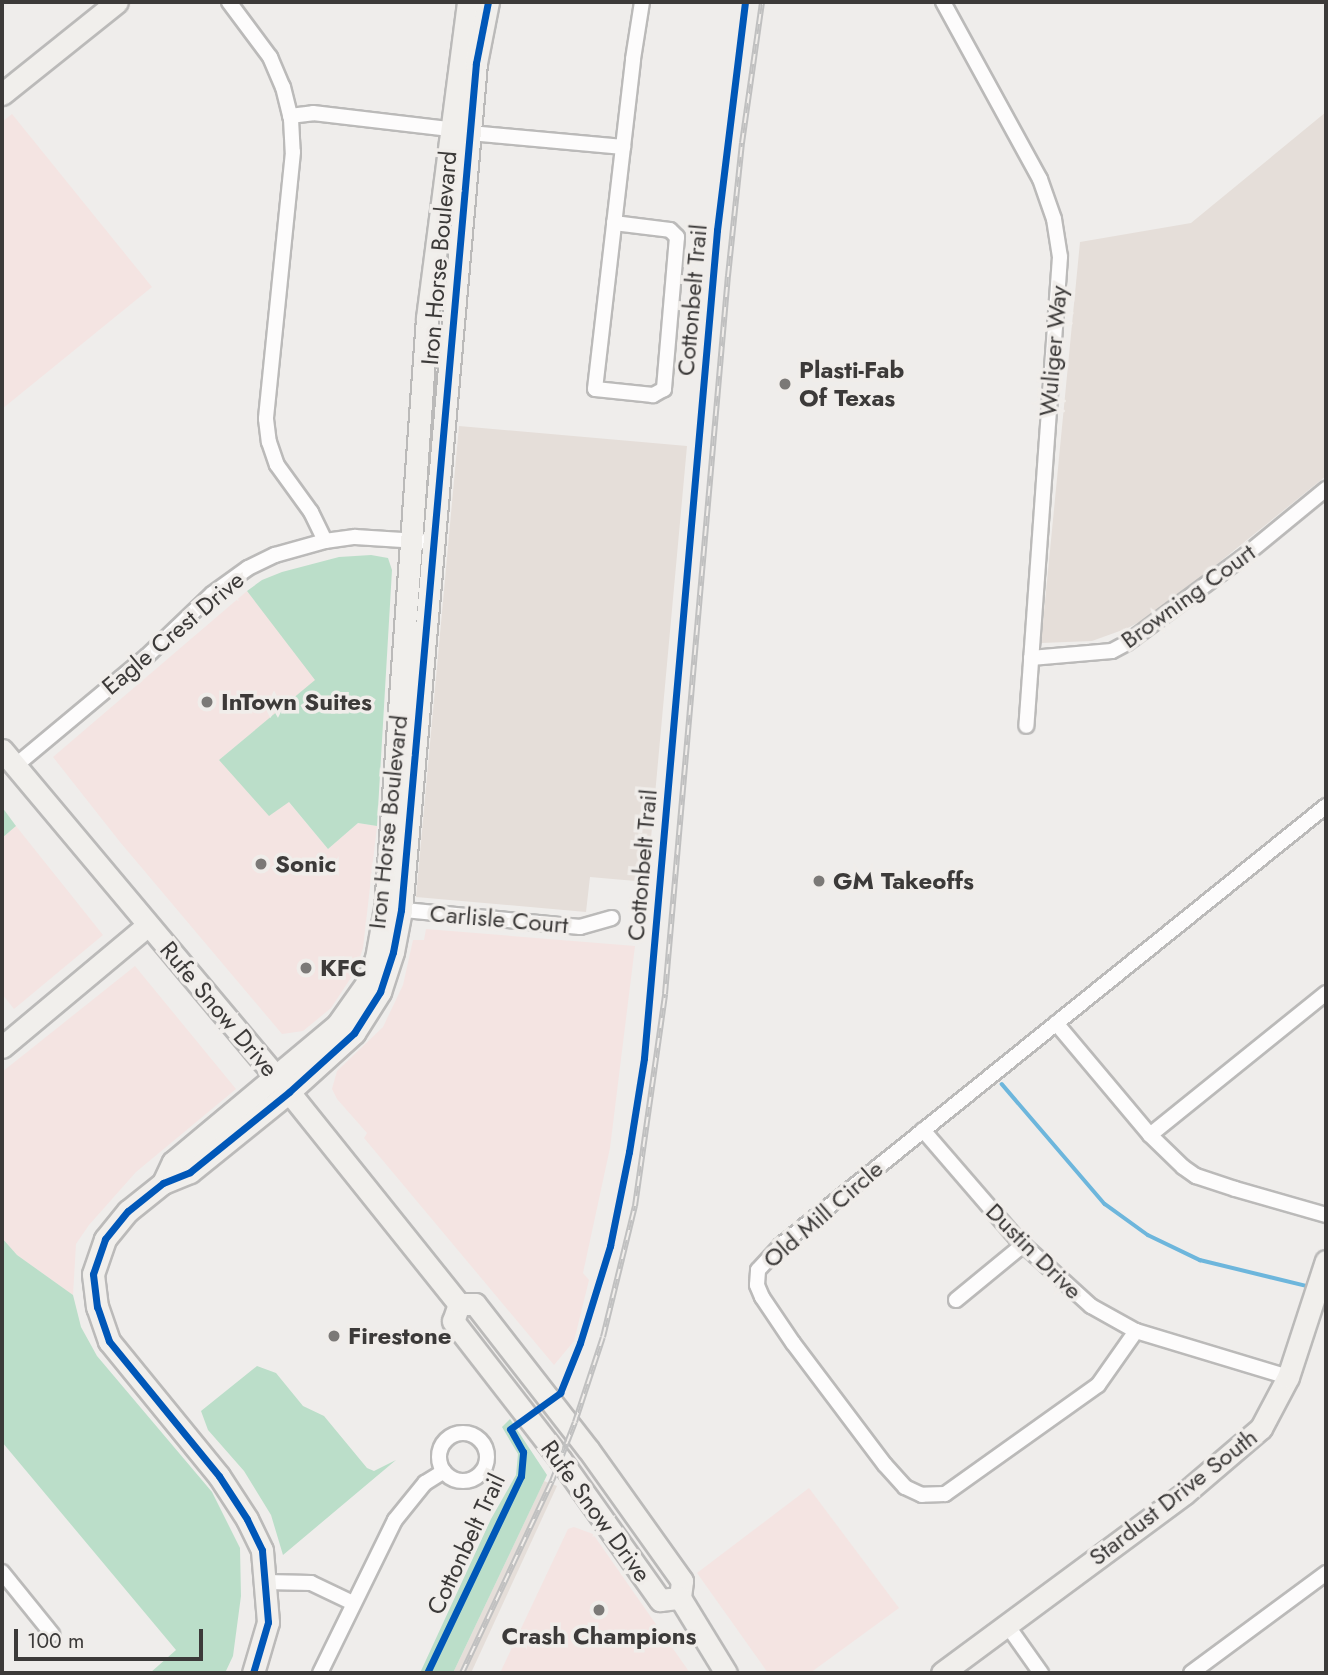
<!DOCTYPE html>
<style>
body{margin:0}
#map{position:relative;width:1328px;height:1675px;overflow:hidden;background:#efedeb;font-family:Jost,sans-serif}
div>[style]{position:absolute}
.commercial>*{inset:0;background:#f4e4e2}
.built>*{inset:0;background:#e5ded9}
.green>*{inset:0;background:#bbdec9}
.stream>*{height:3.5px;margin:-1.75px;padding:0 1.75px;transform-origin:1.75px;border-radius:1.75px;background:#6db6dc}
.roads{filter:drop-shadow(2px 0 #bbbab9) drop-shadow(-2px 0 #bbbab9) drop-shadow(0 2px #bbbab9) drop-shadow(0 -2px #bbbab9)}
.street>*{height:14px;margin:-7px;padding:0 7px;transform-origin:7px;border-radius:7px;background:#fdfcfc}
.street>.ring{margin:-7px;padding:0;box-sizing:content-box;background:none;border:14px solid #fdfcfc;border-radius:50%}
.secondary>*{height:21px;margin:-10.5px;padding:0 10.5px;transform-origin:10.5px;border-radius:10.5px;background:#f1efec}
.rail>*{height:6px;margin-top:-3px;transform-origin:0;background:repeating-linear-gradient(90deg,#f0edea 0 10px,#c0c0c0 0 20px);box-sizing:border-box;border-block:2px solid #c0c0c0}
.cycleway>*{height:7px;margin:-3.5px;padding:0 3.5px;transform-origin:3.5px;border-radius:3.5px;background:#0057b8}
.dots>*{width:19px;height:19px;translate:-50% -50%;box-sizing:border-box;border:4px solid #f0edea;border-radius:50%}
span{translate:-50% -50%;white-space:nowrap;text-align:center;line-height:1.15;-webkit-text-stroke:7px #f0edea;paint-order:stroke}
.street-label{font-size:24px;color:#3c3a39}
.poi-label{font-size:24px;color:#3c3a39;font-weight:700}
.left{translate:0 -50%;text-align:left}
.frame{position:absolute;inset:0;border:4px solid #3c3a39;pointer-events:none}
.scale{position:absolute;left:14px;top:1629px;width:189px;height:32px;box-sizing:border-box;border:4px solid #3c3a39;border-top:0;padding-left:9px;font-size:21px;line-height:24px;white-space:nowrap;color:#3c3a39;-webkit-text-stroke:5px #f0edea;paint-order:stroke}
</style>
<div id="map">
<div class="commercial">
<div style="clip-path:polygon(12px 114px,152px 287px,2px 409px,2px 122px)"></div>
<div style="clip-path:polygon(247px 591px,316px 680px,219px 760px,288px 801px,328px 849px,358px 823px,377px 826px,363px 948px,356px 970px,331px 1008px,303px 1031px,282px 1034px,120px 842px,53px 757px)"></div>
<div style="clip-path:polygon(16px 826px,103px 935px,14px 1009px,2px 994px,2px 838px)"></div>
<div style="clip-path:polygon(426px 929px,635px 946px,610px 1148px,583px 1273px,589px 1280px,574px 1341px,554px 1365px,364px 1138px,367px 1133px,337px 1099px,332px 1089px,337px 1071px,383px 1027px,403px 985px,413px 940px,424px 940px)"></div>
<div style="clip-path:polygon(135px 966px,236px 1089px,136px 1172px,89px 1225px,76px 1244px,73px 1295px,17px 1255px,2px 1238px,2px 1072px)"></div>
<div style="clip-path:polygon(809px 1488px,899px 1608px,810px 1673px,768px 1673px,697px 1573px)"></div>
<div style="clip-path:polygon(574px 1527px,593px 1534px,690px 1673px,500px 1673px,568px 1529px)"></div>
</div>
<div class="built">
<div style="clip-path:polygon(1326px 112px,1326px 476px,1159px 611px,1128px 628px,1092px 641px,1041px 643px,1080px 242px,1191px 223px)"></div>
<div style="clip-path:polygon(459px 426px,687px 446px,647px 882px,590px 877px,586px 912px,416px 897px)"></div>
<div style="clip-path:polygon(544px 1481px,557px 1486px,471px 1673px,453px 1673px)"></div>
</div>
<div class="green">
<div style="clip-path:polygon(371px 555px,388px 558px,392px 570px,377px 826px,358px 823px,328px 849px,289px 802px,269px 816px,219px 760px,315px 680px,247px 591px,262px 580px,282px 572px,339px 557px)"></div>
<div style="clip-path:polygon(2px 807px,16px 826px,2px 838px)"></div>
<div style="clip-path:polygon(2px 1238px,17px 1255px,73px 1295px,81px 1327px,97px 1356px,212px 1492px,240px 1548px,241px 1596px,233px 1656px,225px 1673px,150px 1673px,176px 1650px,2px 1442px)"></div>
<div style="clip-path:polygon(257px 1366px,276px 1373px,303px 1406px,324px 1416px,367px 1468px,374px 1471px,396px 1460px,283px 1555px,271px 1515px,244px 1471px,208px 1430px,201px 1411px)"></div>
<div style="clip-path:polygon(510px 1419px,547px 1475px,453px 1673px,420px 1673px,491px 1519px,516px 1475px,518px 1454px,502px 1427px)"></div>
</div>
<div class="stream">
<div style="left:1002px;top:1084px;width:158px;rotate:49.4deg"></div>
<div style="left:1105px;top:1204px;width:53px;rotate:35.8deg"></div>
<div style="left:1148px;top:1235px;width:58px;rotate:25.7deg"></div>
<div style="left:1200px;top:1260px;width:110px;rotate:13.7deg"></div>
</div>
<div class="roads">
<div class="street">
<div style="left:229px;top:2px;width:69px;rotate:53.3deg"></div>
<div style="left:270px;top:57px;width:33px;rotate:67deg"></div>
<div style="left:283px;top:87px;width:33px;rotate:76deg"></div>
<div style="left:291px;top:119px;width:33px;rotate:87deg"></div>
<div style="left:293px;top:152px;width:268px;rotate:95.8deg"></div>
<div style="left:266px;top:419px;width:23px;rotate:83deg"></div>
<div style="left:269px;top:442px;width:24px;rotate:71deg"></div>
<div style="left:277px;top:465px;width:58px;rotate:54.1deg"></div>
<div style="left:311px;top:512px;width:32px;rotate:64deg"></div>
<div style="left:943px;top:2px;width:202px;rotate:61.3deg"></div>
<div style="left:1040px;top:179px;width:42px;rotate:70.7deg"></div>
<div style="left:1054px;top:219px;width:38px;rotate:81deg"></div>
<div style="left:1060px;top:257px;width:470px;rotate:94.1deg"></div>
<div style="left:290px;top:116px;width:23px;rotate:-7deg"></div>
<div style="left:313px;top:113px;width:138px;rotate:6.7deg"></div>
<div style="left:470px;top:133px;width:154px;rotate:5.2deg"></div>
<div style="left:614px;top:223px;width:56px;rotate:7.1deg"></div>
<div style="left:670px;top:230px;width:10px;rotate:45deg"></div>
<div style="left:677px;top:237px;width:153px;rotate:94.9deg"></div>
<div style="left:664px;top:389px;width:13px;rotate:151deg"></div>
<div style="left:653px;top:395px;width:58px;rotate:-174.1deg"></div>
<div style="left:595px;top:389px;width:332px;rotate:-83.4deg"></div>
<div style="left:633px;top:59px;width:58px;rotate:-81deg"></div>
<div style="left:1031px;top:658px;width:81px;rotate:-4.9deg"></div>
<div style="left:1112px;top:651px;width:17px;rotate:-28deg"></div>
<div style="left:1127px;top:643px;width:143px;rotate:-36.5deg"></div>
<div style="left:1242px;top:558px;width:109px;rotate:-39.4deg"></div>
<div style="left:15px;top:766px;width:172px;rotate:-39.8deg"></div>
<div style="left:147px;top:656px;width:90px;rotate:-43.6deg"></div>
<div style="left:212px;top:594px;width:44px;rotate:-35.8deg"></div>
<div style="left:248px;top:568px;width:30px;rotate:-26deg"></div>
<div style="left:275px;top:555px;width:52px;rotate:-15.6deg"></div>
<div style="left:325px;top:541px;width:30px;rotate:-8deg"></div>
<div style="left:355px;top:537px;width:79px;rotate:3.6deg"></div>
<div style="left:394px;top:909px;width:187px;rotate:5.5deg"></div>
<div style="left:580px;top:927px;width:33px;rotate:-16deg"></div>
<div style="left:1056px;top:1023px;width:146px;rotate:50deg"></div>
<div style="left:1150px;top:1135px;width:46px;rotate:44.1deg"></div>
<div style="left:1183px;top:1167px;width:16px;rotate:35deg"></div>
<div style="left:1196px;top:1176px;width:41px;rotate:18.4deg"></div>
<div style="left:1235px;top:1189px;width:95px;rotate:15.9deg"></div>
<div style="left:923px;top:1130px;width:144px;rotate:49.2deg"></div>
<div style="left:1017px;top:1239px;width:100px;rotate:42.2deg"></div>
<div style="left:1091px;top:1306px;width:51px;rotate:29.1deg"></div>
<div style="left:1136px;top:1331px;width:159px;rotate:16.8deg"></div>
<div style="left:1150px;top:1135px;width:226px;rotate:-38.9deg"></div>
<div style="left:956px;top:1300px;width:87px;rotate:-39.4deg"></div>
<div style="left:1136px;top:1331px;width:66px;rotate:125.1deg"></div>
<div style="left:1098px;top:1385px;width:188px;rotate:144.5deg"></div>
<div style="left:945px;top:1494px;width:23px;rotate:178deg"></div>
<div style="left:922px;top:1495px;width:19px;rotate:-155deg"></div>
<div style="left:905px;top:1487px;width:30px;rotate:-132deg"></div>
<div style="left:885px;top:1465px;width:153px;rotate:-127deg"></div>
<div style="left:793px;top:1343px;width:55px;rotate:-124deg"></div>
<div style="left:762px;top:1297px;width:13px;rotate:-113deg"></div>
<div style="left:757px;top:1285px;width:15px;rotate:-86deg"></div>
<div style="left:758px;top:1270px;width:34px;rotate:-47deg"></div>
<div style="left:781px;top:1245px;width:700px;rotate:-38.85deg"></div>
<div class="ring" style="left:439px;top:1433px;width:34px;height:34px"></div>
<div style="left:2px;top:1572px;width:80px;rotate:51.1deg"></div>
<div style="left:266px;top:1582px;width:45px;rotate:1.3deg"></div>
<div style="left:311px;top:1583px;width:47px;rotate:25.5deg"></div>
<div style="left:1007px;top:1625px;width:59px;rotate:54.7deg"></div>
<div style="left:320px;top:1673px;width:170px;rotate:-63.9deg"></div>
<div style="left:395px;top:1520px;width:48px;rotate:-51deg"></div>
<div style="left:425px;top:1483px;width:22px;rotate:-32deg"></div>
<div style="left:1191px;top:1673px;width:168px;rotate:-36.5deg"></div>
</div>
<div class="secondary">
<div style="left:2px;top:94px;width:147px;rotate:-38.7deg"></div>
<div style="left:2px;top:750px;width:446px;rotate:50deg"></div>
<div style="left:289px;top:1092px;width:272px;rotate:51.3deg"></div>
<div style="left:2px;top:1047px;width:190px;rotate:-39.9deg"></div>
<div style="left:163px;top:1183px;width:23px;rotate:-65deg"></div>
<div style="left:173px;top:1162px;width:214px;rotate:-39.9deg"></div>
<div style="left:337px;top:1025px;width:50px;rotate:-54.7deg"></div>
<div style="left:366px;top:984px;width:28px;rotate:-69deg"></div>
<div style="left:376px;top:958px;width:51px;rotate:-79.8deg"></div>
<div style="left:385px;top:908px;width:591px;rotate:-85.93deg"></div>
<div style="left:427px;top:318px;width:319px;rotate:-82.6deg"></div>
<div style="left:459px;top:1304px;width:16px"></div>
<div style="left:475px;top:1304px;width:184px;rotate:52.1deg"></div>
<div style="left:588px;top:1449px;width:162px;rotate:54.5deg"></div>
<div style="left:682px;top:1581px;width:17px;rotate:97deg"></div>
<div style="left:680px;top:1598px;width:88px;rotate:58.5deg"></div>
<div style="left:459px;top:1304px;width:18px;rotate:109deg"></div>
<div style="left:453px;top:1321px;width:175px;rotate:52.2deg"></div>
<div style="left:560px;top:1459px;width:173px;rotate:54.7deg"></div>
<div style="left:660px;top:1600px;width:20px;rotate:-6deg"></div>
<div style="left:253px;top:1673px;width:53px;rotate:-73.6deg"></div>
<div style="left:268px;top:1622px;width:72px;rotate:-94.8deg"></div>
<div style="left:262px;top:1550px;width:34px;rotate:-116deg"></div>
<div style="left:247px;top:1519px;width:51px;rotate:-123.1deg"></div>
<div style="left:219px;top:1476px;width:174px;rotate:-129.2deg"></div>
<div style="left:109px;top:1341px;width:36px;rotate:-109deg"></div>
<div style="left:97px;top:1307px;width:33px;rotate:-97deg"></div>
<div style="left:93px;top:1274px;width:37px;rotate:-71deg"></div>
<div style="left:105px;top:1239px;width:36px;rotate:-51deg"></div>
<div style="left:128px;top:1211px;width:45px;rotate:-38.7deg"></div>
<div style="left:163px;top:1183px;width:29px;rotate:-22deg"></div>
<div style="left:190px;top:1172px;width:127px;rotate:-38.9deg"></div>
<div style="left:289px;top:1092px;width:88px;rotate:-42.2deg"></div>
<div style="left:354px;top:1033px;width:49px;rotate:-57.6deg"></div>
<div style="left:380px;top:992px;width:42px;rotate:-72deg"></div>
<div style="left:393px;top:952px;width:43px;rotate:-79.2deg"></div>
<div style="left:401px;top:910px;width:850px;rotate:-84.94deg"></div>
<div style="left:476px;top:63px;width:62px;rotate:-78.9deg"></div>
<div style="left:942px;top:1673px;width:302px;rotate:-36.5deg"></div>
<div style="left:1185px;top:1493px;width:100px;rotate:-40.5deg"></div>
<div style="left:1261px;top:1428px;width:58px;rotate:-62.1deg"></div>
<div style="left:1288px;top:1377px;width:122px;rotate:-71.9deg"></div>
</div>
</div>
<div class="rail">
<div style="left:462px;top:1673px;width:212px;rotate:-64.9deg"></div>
<div style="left:552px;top:1481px;width:63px;rotate:-68.7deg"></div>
<div style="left:575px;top:1422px;width:89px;rotate:-71.8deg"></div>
<div style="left:603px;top:1337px;width:135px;rotate:-76.3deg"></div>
<div style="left:635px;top:1206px;width:214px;rotate:-81.9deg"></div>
<div style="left:665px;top:994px;width:721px;rotate:-84.99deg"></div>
<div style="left:728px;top:276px;width:134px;rotate:-84deg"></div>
<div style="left:742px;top:143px;width:142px;rotate:-81.9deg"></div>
</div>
<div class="cycleway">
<div style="left:253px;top:1673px;width:53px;rotate:-73.6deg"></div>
<div style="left:268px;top:1622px;width:72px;rotate:-94.8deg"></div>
<div style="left:262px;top:1550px;width:34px;rotate:-116deg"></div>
<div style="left:247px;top:1519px;width:51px;rotate:-123.1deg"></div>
<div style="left:219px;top:1476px;width:174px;rotate:-129.2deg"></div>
<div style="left:109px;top:1341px;width:36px;rotate:-109deg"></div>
<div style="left:97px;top:1307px;width:33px;rotate:-97deg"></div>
<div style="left:93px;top:1274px;width:37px;rotate:-71deg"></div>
<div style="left:105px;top:1239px;width:36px;rotate:-51deg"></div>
<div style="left:128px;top:1211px;width:45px;rotate:-38.7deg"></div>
<div style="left:163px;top:1183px;width:29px;rotate:-22deg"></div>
<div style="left:190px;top:1172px;width:127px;rotate:-38.9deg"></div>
<div style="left:289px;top:1092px;width:88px;rotate:-42.2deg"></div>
<div style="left:354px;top:1033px;width:49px;rotate:-57.6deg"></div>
<div style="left:380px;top:992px;width:42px;rotate:-72deg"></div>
<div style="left:393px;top:952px;width:43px;rotate:-79.2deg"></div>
<div style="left:401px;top:910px;width:850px;rotate:-84.94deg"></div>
<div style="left:476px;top:63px;width:62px;rotate:-78.9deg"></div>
<div style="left:427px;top:1673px;width:218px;rotate:-64.5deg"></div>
<div style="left:521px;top:1476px;width:24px;rotate:-85deg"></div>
<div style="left:523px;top:1452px;width:26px;rotate:-119deg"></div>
<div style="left:510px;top:1429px;width:62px;rotate:-35.8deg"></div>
<div style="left:560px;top:1393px;width:54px;rotate:-68.2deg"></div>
<div style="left:580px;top:1343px;width:102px;rotate:-72.8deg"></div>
<div style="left:610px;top:1246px;width:96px;rotate:-78.6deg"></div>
<div style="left:629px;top:1152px;width:95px;rotate:-80.9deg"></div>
<div style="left:644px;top:1058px;width:831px;rotate:-84.96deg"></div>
<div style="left:717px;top:230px;width:230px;rotate:-83deg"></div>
</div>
<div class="dots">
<div style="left:785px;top:384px;background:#7b7977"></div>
<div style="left:207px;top:702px;background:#7b7977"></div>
<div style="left:261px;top:864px;background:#7b7977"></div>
<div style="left:819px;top:881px;background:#7b7977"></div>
<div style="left:306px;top:968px;background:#7b7977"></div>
<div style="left:334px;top:1336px;background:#7b7977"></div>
<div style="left:599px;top:1610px;background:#7b7977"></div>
</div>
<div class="street-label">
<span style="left:439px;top:258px;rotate:-85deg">Iron Horse Boulevard</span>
<span style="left:692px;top:300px;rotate:-85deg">Cottonbelt Trail</span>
<span style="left:1053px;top:351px;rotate:-85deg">Wuliger Way</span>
<span style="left:1188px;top:596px;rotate:-36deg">Browning Court</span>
<span style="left:173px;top:633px;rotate:-40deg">Eagle Crest Drive</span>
<span style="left:388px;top:822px;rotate:-84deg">Iron Horse Boulevard</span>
<span style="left:642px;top:865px;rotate:-85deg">Cottonbelt Trail</span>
<span style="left:499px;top:919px;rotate:5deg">Carlisle Court</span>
<span style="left:219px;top:1009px;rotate:50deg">Rufe Snow Drive</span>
<span style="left:823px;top:1214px;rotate:-41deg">Old Mill Circle</span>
<span style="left:1034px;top:1251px;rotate:45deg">Dustin Drive</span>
<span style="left:1173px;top:1497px;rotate:-38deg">Stardust Drive South</span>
<span style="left:596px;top:1511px;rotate:54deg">Rufe Snow Drive</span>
<span style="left:466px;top:1544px;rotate:-65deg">Cottonbelt Trail</span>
</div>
<div class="poi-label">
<span class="left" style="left:799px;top:384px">Plasti-Fab<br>Of Texas</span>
<span class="left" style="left:221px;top:702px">InTown Suites</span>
<span class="left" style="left:275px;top:864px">Sonic</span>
<span class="left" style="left:833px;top:881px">GM Takeoffs</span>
<span class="left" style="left:320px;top:968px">KFC</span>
<span class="left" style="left:348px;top:1336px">Firestone</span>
<span style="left:599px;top:1636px">Crash Champions</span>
</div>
<div class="frame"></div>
<div class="scale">100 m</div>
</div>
